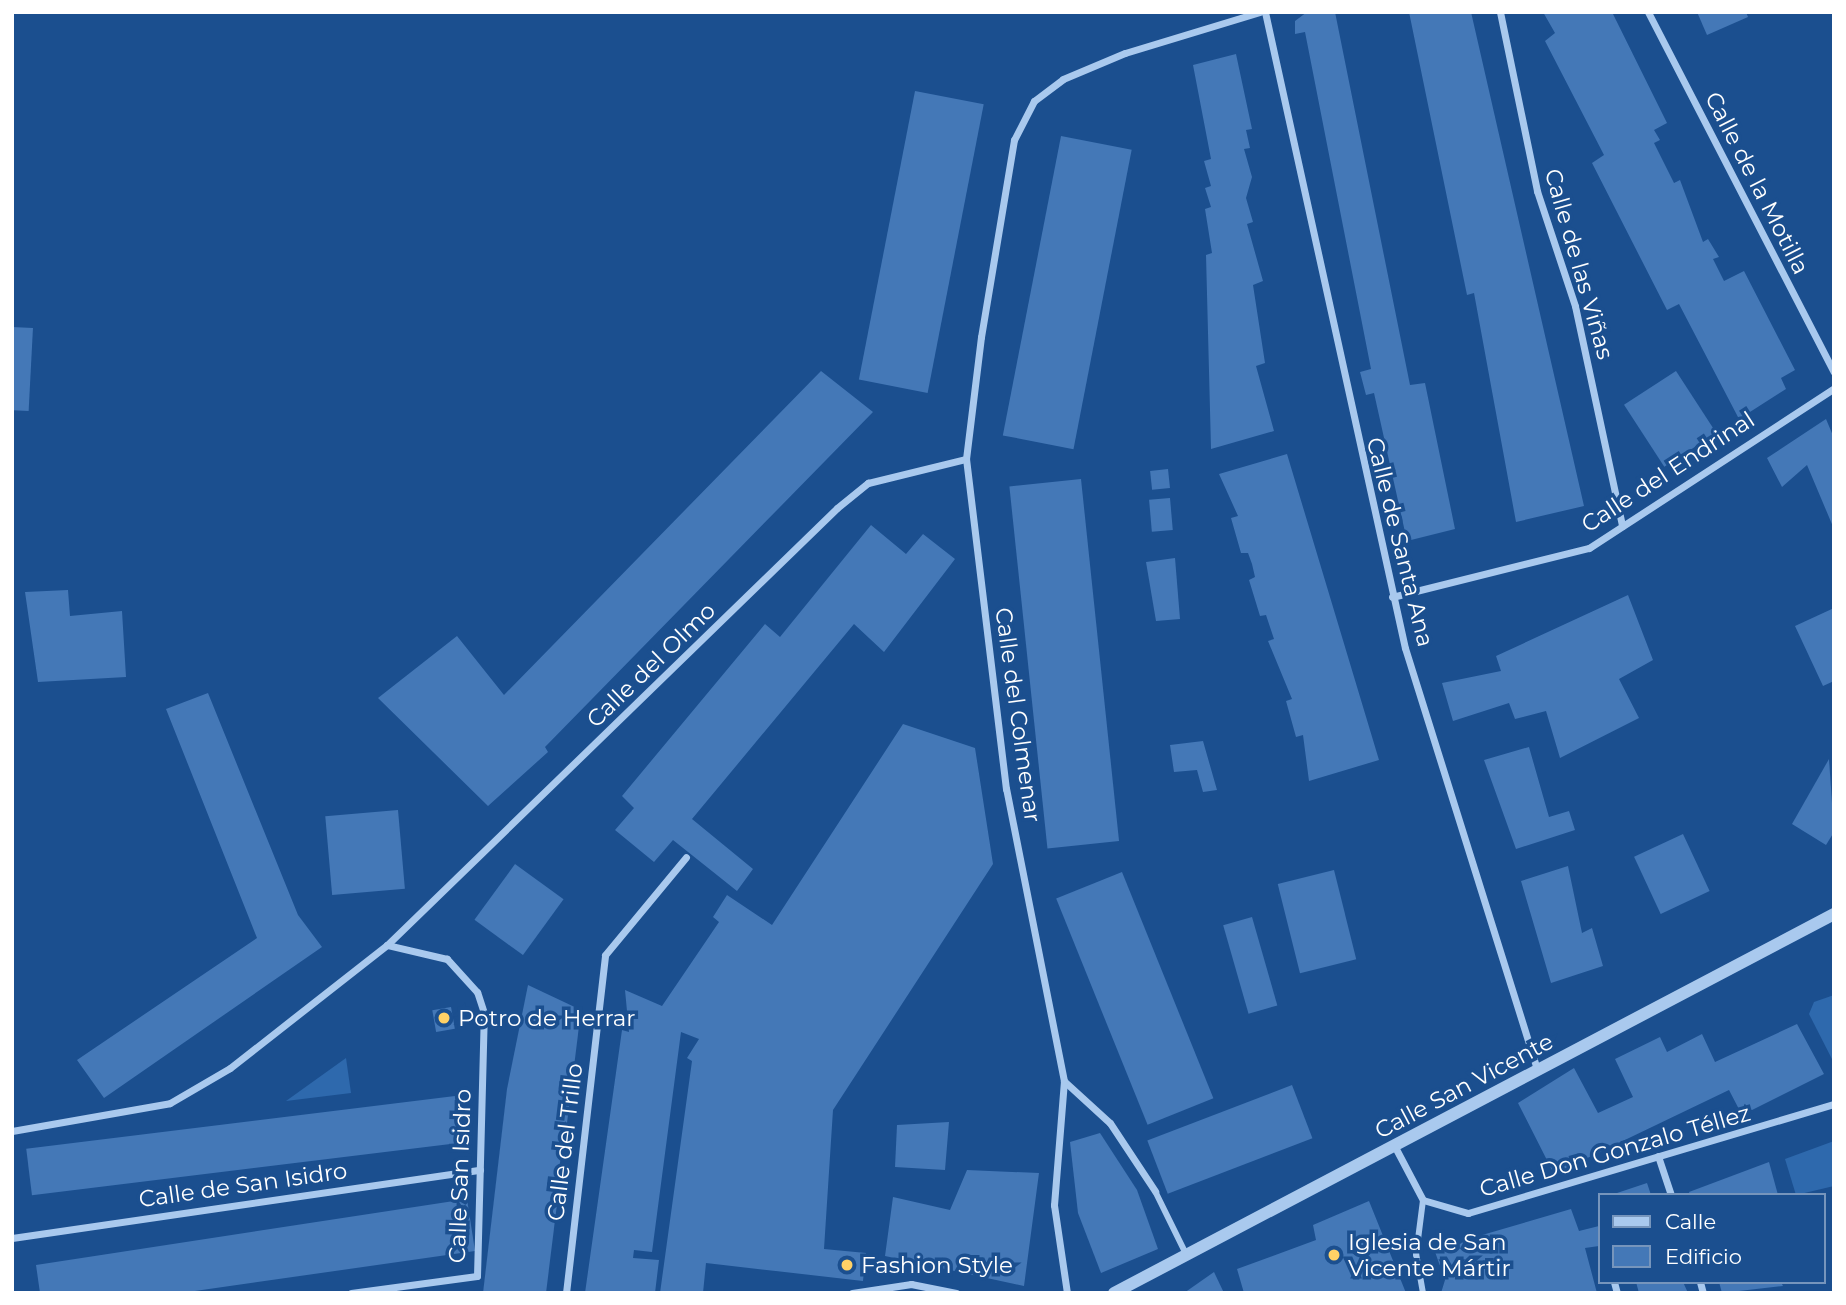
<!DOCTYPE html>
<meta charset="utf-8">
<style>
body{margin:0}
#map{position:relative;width:1846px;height:1305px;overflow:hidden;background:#1b4f8f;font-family:Montserrat,sans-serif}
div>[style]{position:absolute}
.green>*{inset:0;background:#2e69ad}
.building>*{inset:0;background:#4478b7;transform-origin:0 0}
.pedestrian>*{height:6px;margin:-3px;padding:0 3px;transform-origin:3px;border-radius:3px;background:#a9c9ee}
.minor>*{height:7px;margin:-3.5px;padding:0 3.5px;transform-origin:3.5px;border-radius:3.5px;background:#a9c9ee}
.tertiary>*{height:12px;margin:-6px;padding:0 6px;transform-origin:6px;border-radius:6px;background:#a9c9ee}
.dots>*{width:19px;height:19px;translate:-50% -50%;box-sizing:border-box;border:4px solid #1b4f8f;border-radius:50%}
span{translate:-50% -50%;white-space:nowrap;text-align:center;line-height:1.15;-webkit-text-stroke:7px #1b4f8f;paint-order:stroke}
.street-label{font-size:23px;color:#fff}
.poi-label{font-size:23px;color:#fff}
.left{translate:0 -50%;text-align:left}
.frame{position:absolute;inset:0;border:14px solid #fff;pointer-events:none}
.legend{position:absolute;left:1598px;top:1193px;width:228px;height:91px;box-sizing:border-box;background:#1b4f8f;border:2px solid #7695bc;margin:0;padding:9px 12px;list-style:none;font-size:21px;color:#fff}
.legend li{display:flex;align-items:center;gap:14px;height:35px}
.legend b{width:35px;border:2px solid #7695bc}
</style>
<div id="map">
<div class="green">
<div style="clip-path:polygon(1834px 995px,1834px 1063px,1809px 1014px,1814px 1002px)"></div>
<div style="clip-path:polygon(346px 1058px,351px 1093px,286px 1101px)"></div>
<div style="clip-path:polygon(1834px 1141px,1834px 1186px,1796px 1195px,1785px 1159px)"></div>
</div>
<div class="building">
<div style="clip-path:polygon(1307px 12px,1335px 12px,1410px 385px,1425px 383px,1455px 529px,1407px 541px,1374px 393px,1366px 395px,1360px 372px,1371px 369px,1305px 32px,1295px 34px,1295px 21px)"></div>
<div style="clip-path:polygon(1409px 12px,1471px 12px,1584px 506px,1516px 522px,1474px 293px,1467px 295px)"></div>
<div style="clip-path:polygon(1543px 12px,1612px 12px,1667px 123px,1654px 130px,1660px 140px,1654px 143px,1674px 183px,1680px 180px,1703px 242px,1708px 239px,1719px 257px,1713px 259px,1724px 281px,1744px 271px,1795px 370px,1781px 378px,1786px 389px,1739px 419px,1679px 304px,1667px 310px,1592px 163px,1604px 155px,1545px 41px,1555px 33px)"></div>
<div style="clip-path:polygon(1697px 12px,1746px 12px,1748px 17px,1707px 35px)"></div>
<div style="clip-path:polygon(1236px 54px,1252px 129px,1246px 130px,1250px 148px,1244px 149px,1252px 177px,1246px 198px,1253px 222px,1247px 224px,1263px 281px,1253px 285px,1265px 363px,1256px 366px,1274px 431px,1211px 449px,1206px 255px,1212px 253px,1205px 209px,1211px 207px,1205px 188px,1211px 186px,1204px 161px,1211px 159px,1193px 65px)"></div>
<div style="left:915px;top:91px;width:70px;height:294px;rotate:11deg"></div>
<div style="left:1061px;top:136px;width:72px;height:305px;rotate:11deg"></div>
<div style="left:12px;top:327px;width:21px;height:83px;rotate:3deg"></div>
<div style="clip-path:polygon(821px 371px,873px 412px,545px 747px,548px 752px,488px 806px,378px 698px,457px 636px,504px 695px)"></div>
<div style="left:1676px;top:371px;width:74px;height:62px;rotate:57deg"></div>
<div style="clip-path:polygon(1826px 419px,1834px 438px,1834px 529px,1807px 465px,1782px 487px,1767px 458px)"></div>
<div style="clip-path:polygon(1287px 454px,1379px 760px,1309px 781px,1303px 735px,1296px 737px,1286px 701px,1292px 699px,1268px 641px,1274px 639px,1266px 615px,1260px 616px,1249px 580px,1255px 577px,1252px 564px,1248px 553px,1241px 553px,1231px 518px,1238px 516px,1219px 474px)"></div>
<div style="left:1168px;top:469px;width:19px;height:18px;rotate:84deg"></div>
<div style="left:1081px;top:479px;width:364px;height:72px;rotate:84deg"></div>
<div style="left:1170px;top:498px;width:32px;height:21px;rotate:85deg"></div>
<div style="clip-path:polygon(871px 525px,906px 554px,923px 534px,955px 559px,884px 652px,854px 624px,692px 819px,753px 869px,737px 891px,673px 840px,654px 862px,615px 830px,634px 808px,622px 796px,765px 624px,780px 637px)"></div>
<div style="clip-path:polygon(1175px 558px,1180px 619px,1156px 621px,1146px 562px)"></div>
<div style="clip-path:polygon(68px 590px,70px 616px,122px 611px,126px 677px,38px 682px,25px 592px)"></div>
<div style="clip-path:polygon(1628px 595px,1653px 660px,1619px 679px,1639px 718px,1560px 758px,1546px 711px,1515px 719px,1509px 703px,1453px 721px,1442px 683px,1501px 671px,1496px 656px)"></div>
<div style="clip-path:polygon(1834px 608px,1834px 681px,1823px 686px,1795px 626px)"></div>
<div style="clip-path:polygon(208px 693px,298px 915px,322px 947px,104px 1098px,77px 1060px,257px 938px,166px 709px)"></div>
<div style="clip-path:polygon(903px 724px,975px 748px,993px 864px,833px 1110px,824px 1249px,866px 1253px,863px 1281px,706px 1263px,703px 1293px,660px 1293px,692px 1061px,687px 1058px,699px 1039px,681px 1032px,652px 1252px,634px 1250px,633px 1258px,659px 1260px,655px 1293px,585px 1293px,622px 1030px,629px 1032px,625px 990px,662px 1006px,719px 922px,713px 917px,727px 895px,772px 925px)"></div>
<div style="clip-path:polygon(1203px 741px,1217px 790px,1203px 792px,1197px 770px,1174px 772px,1170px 745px)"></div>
<div style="clip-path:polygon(1529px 747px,1549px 817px,1569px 811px,1575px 830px,1516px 849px,1484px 760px)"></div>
<div style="clip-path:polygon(1829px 759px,1834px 832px,1826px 845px,1792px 824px)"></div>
<div style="left:398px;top:810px;width:79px;height:73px;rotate:85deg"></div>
<div style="left:1683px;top:834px;width:63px;height:54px;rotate:65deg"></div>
<div style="left:515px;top:864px;width:60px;height:69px;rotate:36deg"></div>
<div style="clip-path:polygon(1568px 866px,1582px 933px,1592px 928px,1603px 966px,1551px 983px,1521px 881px)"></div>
<div style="left:1334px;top:870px;width:92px;height:58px;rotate:76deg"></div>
<div style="left:1122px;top:872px;width:244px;height:71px;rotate:68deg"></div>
<div style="left:1252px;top:917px;width:92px;height:30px;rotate:74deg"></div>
<div style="clip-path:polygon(528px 985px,581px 1010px,546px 1293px,483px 1293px,507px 1089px)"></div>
<div style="left:451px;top:1007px;width:22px;height:19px;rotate:80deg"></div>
<div style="clip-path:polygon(1797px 1024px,1824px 1074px,1742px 1115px,1729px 1090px,1554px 1174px,1518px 1103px,1574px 1068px,1598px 1113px,1633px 1097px,1615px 1059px,1660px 1037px,1667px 1052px,1702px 1034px,1715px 1062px)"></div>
<div style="left:1292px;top:1085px;width:57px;height:155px;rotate:69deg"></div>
<div style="left:455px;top:1096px;width:47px;height:432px;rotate:83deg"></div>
<div style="clip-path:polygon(949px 1122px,945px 1170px,895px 1167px,897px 1125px)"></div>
<div style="clip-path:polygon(1100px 1133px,1137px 1190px,1158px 1249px,1101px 1273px,1078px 1213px,1070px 1142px)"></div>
<div style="clip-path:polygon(1769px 1162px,1778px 1195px,1690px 1195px,1689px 1192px)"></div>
<div style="clip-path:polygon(967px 1170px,1039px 1173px,1024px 1286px,885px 1256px,893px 1197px,950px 1210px)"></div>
<div style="clip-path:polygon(1647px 1183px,1651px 1195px,1614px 1195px,1614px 1194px)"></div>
<div style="clip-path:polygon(467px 1199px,475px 1251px,181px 1293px,40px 1293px,36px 1265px)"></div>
<div style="clip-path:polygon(1369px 1201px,1406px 1293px,1244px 1293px,1237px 1269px,1316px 1240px,1313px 1225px)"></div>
<div style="clip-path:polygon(1571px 1209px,1579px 1231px,1599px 1226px,1599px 1246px,1585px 1248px,1597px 1293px,1441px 1293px,1445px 1280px,1434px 1249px)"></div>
<div style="clip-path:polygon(1214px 1272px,1224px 1293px,1184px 1293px)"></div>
<div style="clip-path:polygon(1636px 1282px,1683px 1282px,1688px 1293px,1639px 1293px)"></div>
<div style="clip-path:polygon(1719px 1282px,1781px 1282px,1783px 1286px,1722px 1293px)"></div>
</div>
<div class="pedestrian">
<div style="left:1155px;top:1191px;width:72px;rotate:63.8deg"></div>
<div style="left:1423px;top:1293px;width:39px;rotate:-100deg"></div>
<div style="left:1416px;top:1255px;width:55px;rotate:-82.7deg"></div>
</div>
<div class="minor">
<div style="left:1265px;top:12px;width:651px;rotate:77.59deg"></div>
<div style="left:1405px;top:648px;width:442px;rotate:72.6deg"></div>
<div style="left:1500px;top:12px;width:183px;rotate:78.3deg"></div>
<div style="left:1537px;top:191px;width:121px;rotate:71.7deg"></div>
<div style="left:1575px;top:306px;width:225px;rotate:77.9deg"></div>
<div style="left:1648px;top:12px;width:405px;rotate:62.7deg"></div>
<div style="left:1392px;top:597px;width:203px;rotate:-14deg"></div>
<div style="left:1589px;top:548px;width:293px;rotate:-33.1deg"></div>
<div style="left:1064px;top:1081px;width:62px;rotate:42.4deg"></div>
<div style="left:1110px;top:1123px;width:82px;rotate:56.5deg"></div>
<div style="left:12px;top:1131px;width:160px;rotate:-10deg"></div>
<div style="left:170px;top:1103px;width:69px;rotate:-30.3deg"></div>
<div style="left:230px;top:1068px;width:199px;rotate:-38.1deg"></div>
<div style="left:387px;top:945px;width:627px;rotate:-44.16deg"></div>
<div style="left:837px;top:508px;width:40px;rotate:-39deg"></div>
<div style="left:868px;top:483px;width:101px;rotate:-13.8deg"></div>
<div style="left:1395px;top:1147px;width:60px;rotate:62.2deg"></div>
<div style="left:1423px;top:1200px;width:47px;rotate:16.1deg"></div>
<div style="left:1468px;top:1213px;width:382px;rotate:-16.6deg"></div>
<div style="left:1658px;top:1156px;width:41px;rotate:71.6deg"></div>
<div style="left:12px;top:1238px;width:473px;rotate:-8.3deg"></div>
<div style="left:1614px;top:1282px;width:11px;rotate:75deg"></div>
<div style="left:1700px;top:1282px;width:11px;rotate:75deg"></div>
<div style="left:351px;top:1293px;width:127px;rotate:-7.7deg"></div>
<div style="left:477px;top:1276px;width:263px;rotate:-88.5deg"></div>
<div style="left:484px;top:1013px;width:22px;rotate:-108deg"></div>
<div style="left:477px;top:992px;width:45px;rotate:-132.3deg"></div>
<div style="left:447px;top:959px;width:62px;rotate:-166.9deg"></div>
<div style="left:566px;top:1293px;width:340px;rotate:-83.4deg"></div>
<div style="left:605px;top:955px;width:127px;rotate:-50.4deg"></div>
<div style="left:852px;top:1293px;width:60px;rotate:-8.7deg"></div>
<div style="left:911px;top:1284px;width:46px;rotate:11.3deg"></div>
<div style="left:1067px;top:1293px;width:89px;rotate:-98.4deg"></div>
<div style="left:1054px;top:1205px;width:124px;rotate:-85.4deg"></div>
<div style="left:1064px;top:1081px;width:298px;rotate:-101.2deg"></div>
<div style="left:1006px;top:789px;width:332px;rotate:-96.9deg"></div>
<div style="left:966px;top:459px;width:123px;rotate:-83deg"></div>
<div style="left:981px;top:337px;width:200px;rotate:-80.5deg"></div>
<div style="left:1014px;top:140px;width:44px;rotate:-62.9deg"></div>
<div style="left:1034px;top:101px;width:36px;rotate:-37deg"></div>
<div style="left:1063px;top:79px;width:67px;rotate:-22.8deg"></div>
<div style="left:1125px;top:53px;width:141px;rotate:-16.9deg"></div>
</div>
<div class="tertiary">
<div style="left:1114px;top:1293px;width:814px;rotate:-27.76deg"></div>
</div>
<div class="dots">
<div style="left:444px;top:1018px;background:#ffd166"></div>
<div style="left:1334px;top:1255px;background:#ffd166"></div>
<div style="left:847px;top:1265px;background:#ffd166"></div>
</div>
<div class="street-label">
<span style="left:1757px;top:183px;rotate:63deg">Calle de la Motilla</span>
<span style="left:1579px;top:264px;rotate:74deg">Calle de las Viñas</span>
<span style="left:1668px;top:472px;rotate:-33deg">Calle del Endrinal</span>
<span style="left:1400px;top:542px;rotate:76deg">Calle de Santa Ana</span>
<span style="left:651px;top:665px;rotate:-44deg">Calle del Olmo</span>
<span style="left:1018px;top:715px;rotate:82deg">Calle del Colmenar</span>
<span style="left:1464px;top:1086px;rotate:-28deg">Calle San Vicente</span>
<span style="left:565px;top:1142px;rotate:-83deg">Calle del Trillo</span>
<span style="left:1615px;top:1151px;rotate:-16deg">Calle Don Gonzalo Téllez</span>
<span style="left:460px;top:1176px;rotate:-88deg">Calle San Isidro</span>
<span style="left:243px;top:1185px;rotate:-8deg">Calle de San Isidro</span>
</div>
<div class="poi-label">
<span class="left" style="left:458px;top:1018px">Potro de Herrar</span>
<span class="left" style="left:1348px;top:1255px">Iglesia de San<br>Vicente Mártir</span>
<span class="left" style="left:861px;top:1265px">Fashion Style</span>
</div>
<div class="frame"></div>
<ul class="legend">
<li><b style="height:9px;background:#a9c9ee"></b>Calle</li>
<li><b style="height:19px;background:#4478b7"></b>Edificio</li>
</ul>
</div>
